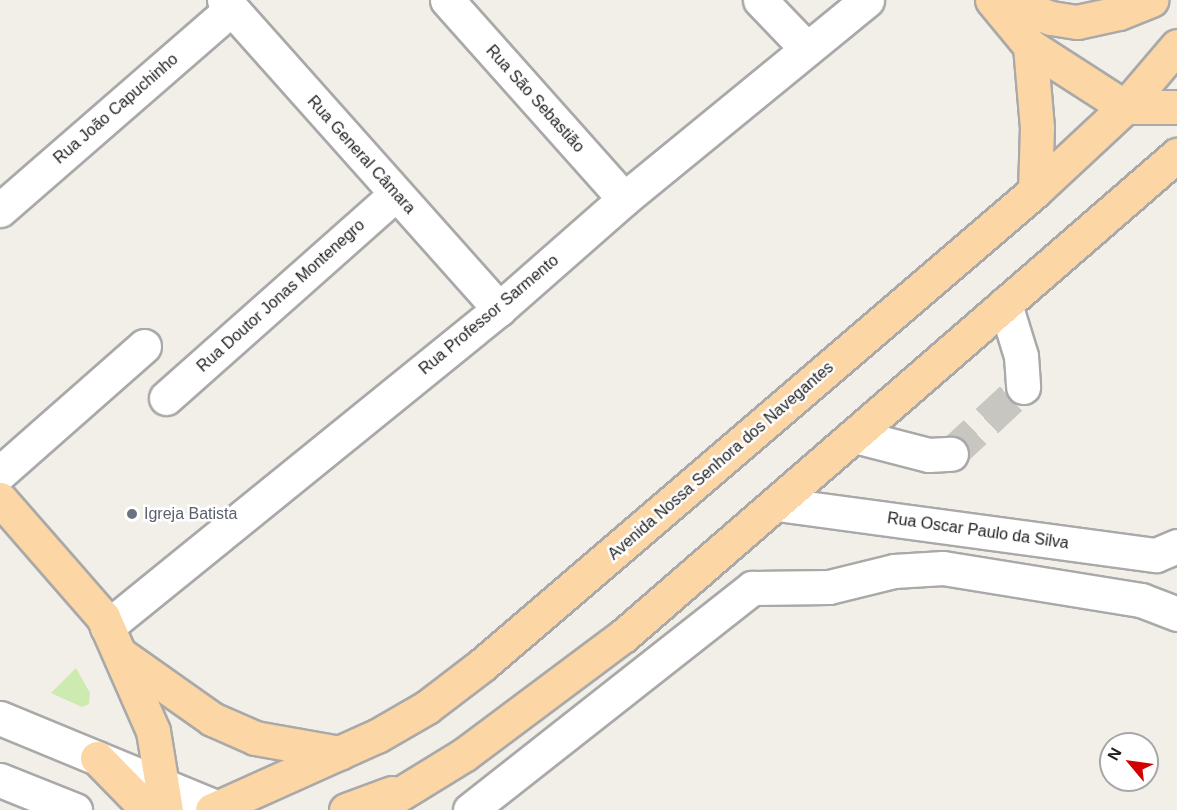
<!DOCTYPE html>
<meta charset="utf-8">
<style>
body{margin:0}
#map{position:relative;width:1177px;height:810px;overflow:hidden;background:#f2efe9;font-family:Arial,sans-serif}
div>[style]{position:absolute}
.grass>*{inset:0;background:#cdebb0}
.minor-tunnel>*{height:33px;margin-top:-16.5px;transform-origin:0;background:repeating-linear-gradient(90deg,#c8c6c1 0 33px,transparent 0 49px)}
.roads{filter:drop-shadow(2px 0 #a9a9a9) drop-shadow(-2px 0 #a9a9a9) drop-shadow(0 2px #a9a9a9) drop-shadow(0 -2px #a9a9a9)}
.minor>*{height:33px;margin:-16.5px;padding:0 16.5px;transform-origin:16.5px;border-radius:16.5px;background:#fff}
.major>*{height:33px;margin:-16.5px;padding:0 16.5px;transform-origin:16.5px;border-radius:16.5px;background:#fcd6a4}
.dots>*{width:16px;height:16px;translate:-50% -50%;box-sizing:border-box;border:3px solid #fff;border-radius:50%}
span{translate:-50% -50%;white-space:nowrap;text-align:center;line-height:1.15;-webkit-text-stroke:5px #fff;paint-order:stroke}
.street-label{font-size:16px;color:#222}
.worship-label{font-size:16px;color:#5b616d}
.left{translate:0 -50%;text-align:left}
.north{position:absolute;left:1099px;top:732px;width:60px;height:60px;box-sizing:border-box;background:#fff;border:2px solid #a7a7a7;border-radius:50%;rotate:299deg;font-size:16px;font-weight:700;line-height:24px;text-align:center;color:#222}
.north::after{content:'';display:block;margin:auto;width:21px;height:27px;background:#d40000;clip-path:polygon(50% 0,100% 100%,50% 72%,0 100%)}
</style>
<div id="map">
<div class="grass">
<div style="clip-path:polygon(76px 668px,90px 693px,89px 704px,82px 707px,51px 693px)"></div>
</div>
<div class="minor-tunnel">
<div style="left:951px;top:454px;width:98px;rotate:-42.9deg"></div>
</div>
<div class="roads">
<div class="minor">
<div style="left:224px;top:0;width:414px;rotate:48.3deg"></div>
<div style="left:447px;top:0;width:266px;rotate:48.3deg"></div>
<div style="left:760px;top:0;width:66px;rotate:46.2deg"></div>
<div style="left:0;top:210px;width:306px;rotate:-41deg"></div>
<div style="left:1005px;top:304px;width:54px;rotate:72.9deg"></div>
<div style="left:1021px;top:356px;width:31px;rotate:86deg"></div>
<div style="left:166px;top:398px;width:307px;rotate:-41.6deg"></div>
<div style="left:855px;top:436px;width:76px;rotate:14.4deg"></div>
<div style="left:929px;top:455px;width:22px;rotate:-3deg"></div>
<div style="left:0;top:473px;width:192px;rotate:-41.4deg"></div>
<div style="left:777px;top:504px;width:382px;rotate:7.7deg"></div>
<div style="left:1156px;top:555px;width:23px;rotate:-23deg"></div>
<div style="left:107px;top:627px;width:505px;rotate:-39.05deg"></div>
<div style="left:499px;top:309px;width:167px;rotate:-41.3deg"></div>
<div style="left:624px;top:199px;width:314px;rotate:-39.3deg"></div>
<div style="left:0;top:718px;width:234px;rotate:22.4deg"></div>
<div style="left:0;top:780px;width:81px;rotate:21.8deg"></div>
<div style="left:470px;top:810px;width:359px;rotate:-38.2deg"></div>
<div style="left:752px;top:588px;width:77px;rotate:-0.7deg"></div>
<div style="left:829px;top:587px;width:67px;rotate:-13.8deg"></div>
<div style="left:894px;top:571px;width:49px;rotate:-3.5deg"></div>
<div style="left:943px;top:568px;width:201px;rotate:9.2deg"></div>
<div style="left:1141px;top:600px;width:39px;rotate:21deg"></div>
</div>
<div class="major">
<div style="left:992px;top:0;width:60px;rotate:50.4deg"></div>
<div style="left:1030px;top:46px;width:113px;rotate:32.7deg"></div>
<div style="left:1002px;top:0;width:52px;rotate:20.2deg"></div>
<div style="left:1051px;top:18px;width:26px;rotate:9deg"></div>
<div style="left:1077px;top:22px;width:43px;rotate:-12.1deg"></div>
<div style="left:1119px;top:13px;width:35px;rotate:-22deg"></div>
<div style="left:1030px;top:46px;width:81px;rotate:85.1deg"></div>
<div style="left:1037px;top:127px;width:64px;rotate:91.8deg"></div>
<div style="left:1125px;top:107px;width:52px"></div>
<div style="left:0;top:499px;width:157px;rotate:48.9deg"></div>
<div style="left:103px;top:617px;width:124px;rotate:66.3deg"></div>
<div style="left:153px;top:731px;width:80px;rotate:80.7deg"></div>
<div style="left:120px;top:654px;width:113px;rotate:35.2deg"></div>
<div style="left:212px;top:719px;width:47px;rotate:23.8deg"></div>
<div style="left:255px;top:738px;width:86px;rotate:10deg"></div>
<div style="left:97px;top:758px;width:73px;rotate:45.6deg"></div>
<div style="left:212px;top:810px;width:181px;rotate:-24.2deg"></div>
<div style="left:377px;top:736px;width:58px;rotate:-30.1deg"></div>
<div style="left:427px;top:707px;width:69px;rotate:-37.4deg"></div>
<div style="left:482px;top:665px;width:728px;rotate:-40.6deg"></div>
<div style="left:1035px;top:191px;width:123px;rotate:-43deg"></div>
<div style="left:1125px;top:107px;width:80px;rotate:-49.6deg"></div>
<div style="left:346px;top:810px;width:49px;rotate:-20.3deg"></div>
<div style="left:374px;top:810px;width:107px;rotate:-31.6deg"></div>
<div style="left:465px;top:754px;width:197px;rotate:-36.8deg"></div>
<div style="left:623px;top:636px;width:734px;rotate:-40.97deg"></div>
</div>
</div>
<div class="dots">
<div style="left:132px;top:514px;background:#6b7280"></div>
</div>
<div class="street-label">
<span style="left:535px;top:99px;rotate:48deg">Rua São Sebastião</span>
<span style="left:116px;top:109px;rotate:-41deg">Rua João Capuchinho</span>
<span style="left:361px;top:155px;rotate:48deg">Rua General Câmara</span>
<span style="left:281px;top:296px;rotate:-42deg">Rua Doutor Jonas Montenegro</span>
<span style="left:489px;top:315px;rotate:-40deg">Rua Professor Sarmento</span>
<span style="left:721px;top:461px;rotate:-41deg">Avenida Nossa Senhora dos Navegantes</span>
<span style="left:978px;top:531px;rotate:8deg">Rua Oscar Paulo da Silva</span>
</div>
<div class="worship-label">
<span class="left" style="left:144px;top:514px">Igreja Batista</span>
</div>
<div class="north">N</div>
</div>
